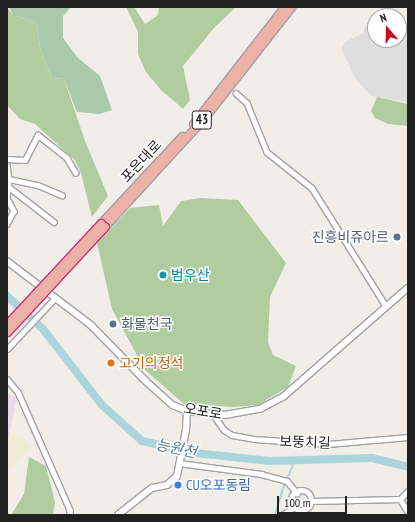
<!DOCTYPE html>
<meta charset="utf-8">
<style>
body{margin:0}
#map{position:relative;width:415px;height:522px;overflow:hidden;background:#f1ede8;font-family:"PT Sans Narrow","Noto Sans KR",sans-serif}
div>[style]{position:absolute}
.residential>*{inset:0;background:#dfdede}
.industrial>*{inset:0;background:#e9dae8}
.farmland>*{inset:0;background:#eeedd5}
.forest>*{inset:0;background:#b1cd9f}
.cemetery>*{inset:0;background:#aac8ac}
.stream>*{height:1.5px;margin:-0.75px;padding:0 0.75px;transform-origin:0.75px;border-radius:0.75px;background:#abd5db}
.river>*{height:8px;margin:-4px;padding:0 4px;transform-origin:4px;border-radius:4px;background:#abd5db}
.roads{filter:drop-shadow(1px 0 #a2a2a2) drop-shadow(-1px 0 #a2a2a2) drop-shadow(0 1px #a2a2a2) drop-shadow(0 -1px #a2a2a2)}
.minor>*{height:4.5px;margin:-2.25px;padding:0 2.25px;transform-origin:2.25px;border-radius:2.25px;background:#fff}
.tertiary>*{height:5.5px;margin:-2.75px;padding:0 2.75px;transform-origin:2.75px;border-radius:2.75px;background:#fff}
.tertiary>.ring{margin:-2.75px;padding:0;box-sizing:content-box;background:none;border:5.5px solid #fff;border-radius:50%}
.trunk>*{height:7px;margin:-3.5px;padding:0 3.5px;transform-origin:3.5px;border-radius:3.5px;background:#edb1a9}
.bridges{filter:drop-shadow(1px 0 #d23278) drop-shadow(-1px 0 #d23278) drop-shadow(0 1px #d23278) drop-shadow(0 -1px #d23278)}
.trunk-bridge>*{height:7px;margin:-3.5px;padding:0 3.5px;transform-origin:3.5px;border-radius:3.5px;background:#edb1a9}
.dots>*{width:11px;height:11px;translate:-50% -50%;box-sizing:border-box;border:2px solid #fff;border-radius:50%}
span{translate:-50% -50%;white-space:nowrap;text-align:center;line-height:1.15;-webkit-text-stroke:3px #fff;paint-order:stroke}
.shield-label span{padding:1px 3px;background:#fff;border:1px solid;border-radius:3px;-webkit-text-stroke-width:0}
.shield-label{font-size:13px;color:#212121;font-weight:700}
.street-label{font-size:14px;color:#212121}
.service-label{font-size:14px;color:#4e5e75}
.right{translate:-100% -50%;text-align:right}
.left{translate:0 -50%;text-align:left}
.culture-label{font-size:14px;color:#0d838f}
.food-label{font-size:14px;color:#c56008}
.shop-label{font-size:14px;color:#366cbe}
.water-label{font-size:15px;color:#4c7b9c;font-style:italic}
.frame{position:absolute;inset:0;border:8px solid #212121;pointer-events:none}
.north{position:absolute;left:367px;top:8px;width:40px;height:40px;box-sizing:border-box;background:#fff;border:1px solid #a6a6a6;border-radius:50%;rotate:340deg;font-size:11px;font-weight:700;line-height:16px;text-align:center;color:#212121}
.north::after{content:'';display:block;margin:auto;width:14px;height:18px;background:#c60c1d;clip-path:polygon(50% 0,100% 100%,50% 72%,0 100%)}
.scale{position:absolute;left:277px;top:496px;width:70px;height:18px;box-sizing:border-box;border:2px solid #212121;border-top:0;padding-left:5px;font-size:12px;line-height:14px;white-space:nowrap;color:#212121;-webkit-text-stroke:3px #fff;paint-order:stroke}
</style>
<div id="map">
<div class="residential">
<div style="clip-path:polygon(383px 7px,396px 16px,375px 16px,375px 40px,399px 40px,399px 19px,408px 28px,408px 102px,371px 96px,355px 78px,341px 48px,345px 42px,363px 33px,367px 22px)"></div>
</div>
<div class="industrial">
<div style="clip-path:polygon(7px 394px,17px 397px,7px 445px)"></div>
</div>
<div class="farmland">
<div style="clip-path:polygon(10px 432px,22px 436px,32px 446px,18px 462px,7px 470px,7px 445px)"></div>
</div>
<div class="forest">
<div style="clip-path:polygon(7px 7px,13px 16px,27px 18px,37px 24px,40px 48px,52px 78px,64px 79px,85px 141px,108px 196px,92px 217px,81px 173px,75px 160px,35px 124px,20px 119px,7px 105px)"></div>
<div style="clip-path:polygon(126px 7px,134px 7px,145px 24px,158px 15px,159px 7px,236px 7px,214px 28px,183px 66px,190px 100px,183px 109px,161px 90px,146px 72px,138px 54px,138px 32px)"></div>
<div style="clip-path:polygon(377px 97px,408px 104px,408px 126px,388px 124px,375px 118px,371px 111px)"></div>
<div style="clip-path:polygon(200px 198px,238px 200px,286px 263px,270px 297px,268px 342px,273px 355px,296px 366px,288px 387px,258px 405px,233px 407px,184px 404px,145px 370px,112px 309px,97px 243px,130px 208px,159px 205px,163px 226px,181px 201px)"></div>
<div style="clip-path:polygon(29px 457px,46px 466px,55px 503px,53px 515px,11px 515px,24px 494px)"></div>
</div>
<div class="cemetery">
<div style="clip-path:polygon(9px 7px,71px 7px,63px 16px,63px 38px,78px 58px,100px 76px,112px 110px,99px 114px,77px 112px,64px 79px,52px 78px,40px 48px,37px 24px,27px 18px,13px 16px)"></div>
</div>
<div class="stream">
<div style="left:287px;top:479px;width:20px;rotate:-66deg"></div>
<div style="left:275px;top:515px;width:34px;rotate:-73deg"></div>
</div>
<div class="river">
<div style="left:7px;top:296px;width:49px;rotate:42.5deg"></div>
<div style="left:43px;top:329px;width:96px;rotate:52.2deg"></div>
<div style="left:102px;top:405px;width:54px;rotate:42deg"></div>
<div style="left:142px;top:441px;width:54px;rotate:12.8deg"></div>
<div style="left:195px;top:453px;width:75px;rotate:6.1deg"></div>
<div style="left:270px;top:461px;width:102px;rotate:-1.7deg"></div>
<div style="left:372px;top:458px;width:37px;rotate:14deg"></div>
</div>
<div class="roads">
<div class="minor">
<div style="left:236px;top:93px;width:15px;rotate:42deg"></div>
<div style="left:247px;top:103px;width:53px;rotate:67.8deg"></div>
<div style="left:267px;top:152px;width:58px;rotate:38.7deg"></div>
<div style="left:312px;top:188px;width:139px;rotate:57.9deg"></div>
<div style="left:7px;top:159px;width:18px;rotate:3deg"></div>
<div style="left:25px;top:160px;width:28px;rotate:-63deg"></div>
<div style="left:38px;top:135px;width:37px;rotate:38deg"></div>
<div style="left:67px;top:158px;width:17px;rotate:59deg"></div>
<div style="left:7px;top:165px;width:14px;rotate:82deg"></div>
<div style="left:9px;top:179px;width:18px;rotate:96deg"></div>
<div style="left:9px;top:179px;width:30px;rotate:12deg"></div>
<div style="left:38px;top:185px;width:26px;rotate:23deg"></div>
<div style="left:9px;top:187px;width:57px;rotate:37.9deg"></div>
<div style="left:7px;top:198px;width:15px;rotate:62deg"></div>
<div style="left:14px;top:211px;width:15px;rotate:118deg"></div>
<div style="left:7px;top:349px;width:70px;rotate:-46.7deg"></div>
<div style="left:7px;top:379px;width:17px;rotate:50deg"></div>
<div style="left:18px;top:392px;width:129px;rotate:66.2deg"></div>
<div style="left:70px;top:510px;width:5px;rotate:90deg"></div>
<div style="left:213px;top:414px;width:19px;rotate:55deg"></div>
<div style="left:224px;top:430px;width:9px;rotate:32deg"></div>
<div style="left:232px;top:435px;width:22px;rotate:10deg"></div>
<div style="left:254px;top:439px;width:74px;rotate:3.9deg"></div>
<div style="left:328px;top:444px;width:80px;rotate:-5deg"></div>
<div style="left:179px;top:463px;width:83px;rotate:7.6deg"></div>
<div style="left:261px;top:474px;width:27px;rotate:15deg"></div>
<div style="left:287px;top:481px;width:16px;rotate:50deg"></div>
<div style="left:400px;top:499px;width:11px;rotate:-45deg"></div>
<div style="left:312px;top:501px;width:88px;rotate:-1.3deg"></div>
<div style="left:400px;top:499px;width:15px;rotate:58deg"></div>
<div style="left:282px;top:515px;width:14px;rotate:-34deg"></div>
</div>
<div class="tertiary">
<div style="left:7px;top:261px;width:106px;rotate:37.3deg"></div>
<div style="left:91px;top:325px;width:78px;rotate:45.5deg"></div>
<div style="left:146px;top:381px;width:36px;rotate:42deg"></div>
<div style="left:173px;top:405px;width:15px;rotate:23deg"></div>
<div style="left:187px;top:411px;width:38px;rotate:6deg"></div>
<div style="left:225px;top:415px;width:36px;rotate:-10deg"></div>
<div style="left:260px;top:409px;width:27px;rotate:-28deg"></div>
<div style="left:284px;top:396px;width:164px;rotate:-41.1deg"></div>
<div class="ring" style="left:292px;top:491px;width:14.5px;height:14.5px"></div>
<div style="left:118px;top:515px;width:43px;rotate:-38.5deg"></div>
<div style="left:152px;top:488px;width:15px;rotate:-11deg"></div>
<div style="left:167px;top:485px;width:13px;rotate:-42deg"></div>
<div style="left:177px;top:476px;width:47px;rotate:-78.9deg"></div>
<div style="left:186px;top:430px;width:19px;rotate:-87deg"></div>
</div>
<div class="trunk">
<div style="left:193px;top:124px;width:148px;rotate:-52.1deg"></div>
<div style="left:101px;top:223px;width:119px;rotate:-47deg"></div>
<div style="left:105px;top:226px;width:147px;rotate:-47.5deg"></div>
<div style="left:204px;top:118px;width:141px;rotate:-51.9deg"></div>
</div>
</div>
<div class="bridges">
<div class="trunk-bridge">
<div style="left:7px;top:324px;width:138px;rotate:-47.1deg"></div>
<div style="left:7px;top:332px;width:144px;rotate:-47.2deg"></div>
</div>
</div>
<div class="dots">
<div style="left:397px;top:237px;background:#5c6f8a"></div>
<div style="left:163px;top:275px;background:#0f9aa8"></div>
<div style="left:113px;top:324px;background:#5c6f8a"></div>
<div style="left:111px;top:363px;background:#e8710a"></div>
<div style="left:178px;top:485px;background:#3f7fe0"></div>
</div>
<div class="shield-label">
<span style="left:202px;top:120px">43</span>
</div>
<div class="street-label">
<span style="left:141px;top:161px;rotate:-47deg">포은대로</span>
<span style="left:203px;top:411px;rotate:9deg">오포로</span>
<span style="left:305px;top:442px;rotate:2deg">보뚱치길</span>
</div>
<div class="service-label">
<span class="right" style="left:389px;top:237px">진흥비쥬아르</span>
<span class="left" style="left:121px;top:324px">화물천국</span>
</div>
<div class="culture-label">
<span class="left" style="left:171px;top:275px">범우산</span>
</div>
<div class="food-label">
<span class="left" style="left:119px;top:363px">고기의정석</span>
</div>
<div class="shop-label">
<span class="left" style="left:186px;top:485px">CU오포동림</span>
</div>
<div class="water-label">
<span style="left:176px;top:448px;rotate:12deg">능원천</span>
</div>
<div class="frame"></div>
<div class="north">N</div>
<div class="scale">100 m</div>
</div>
